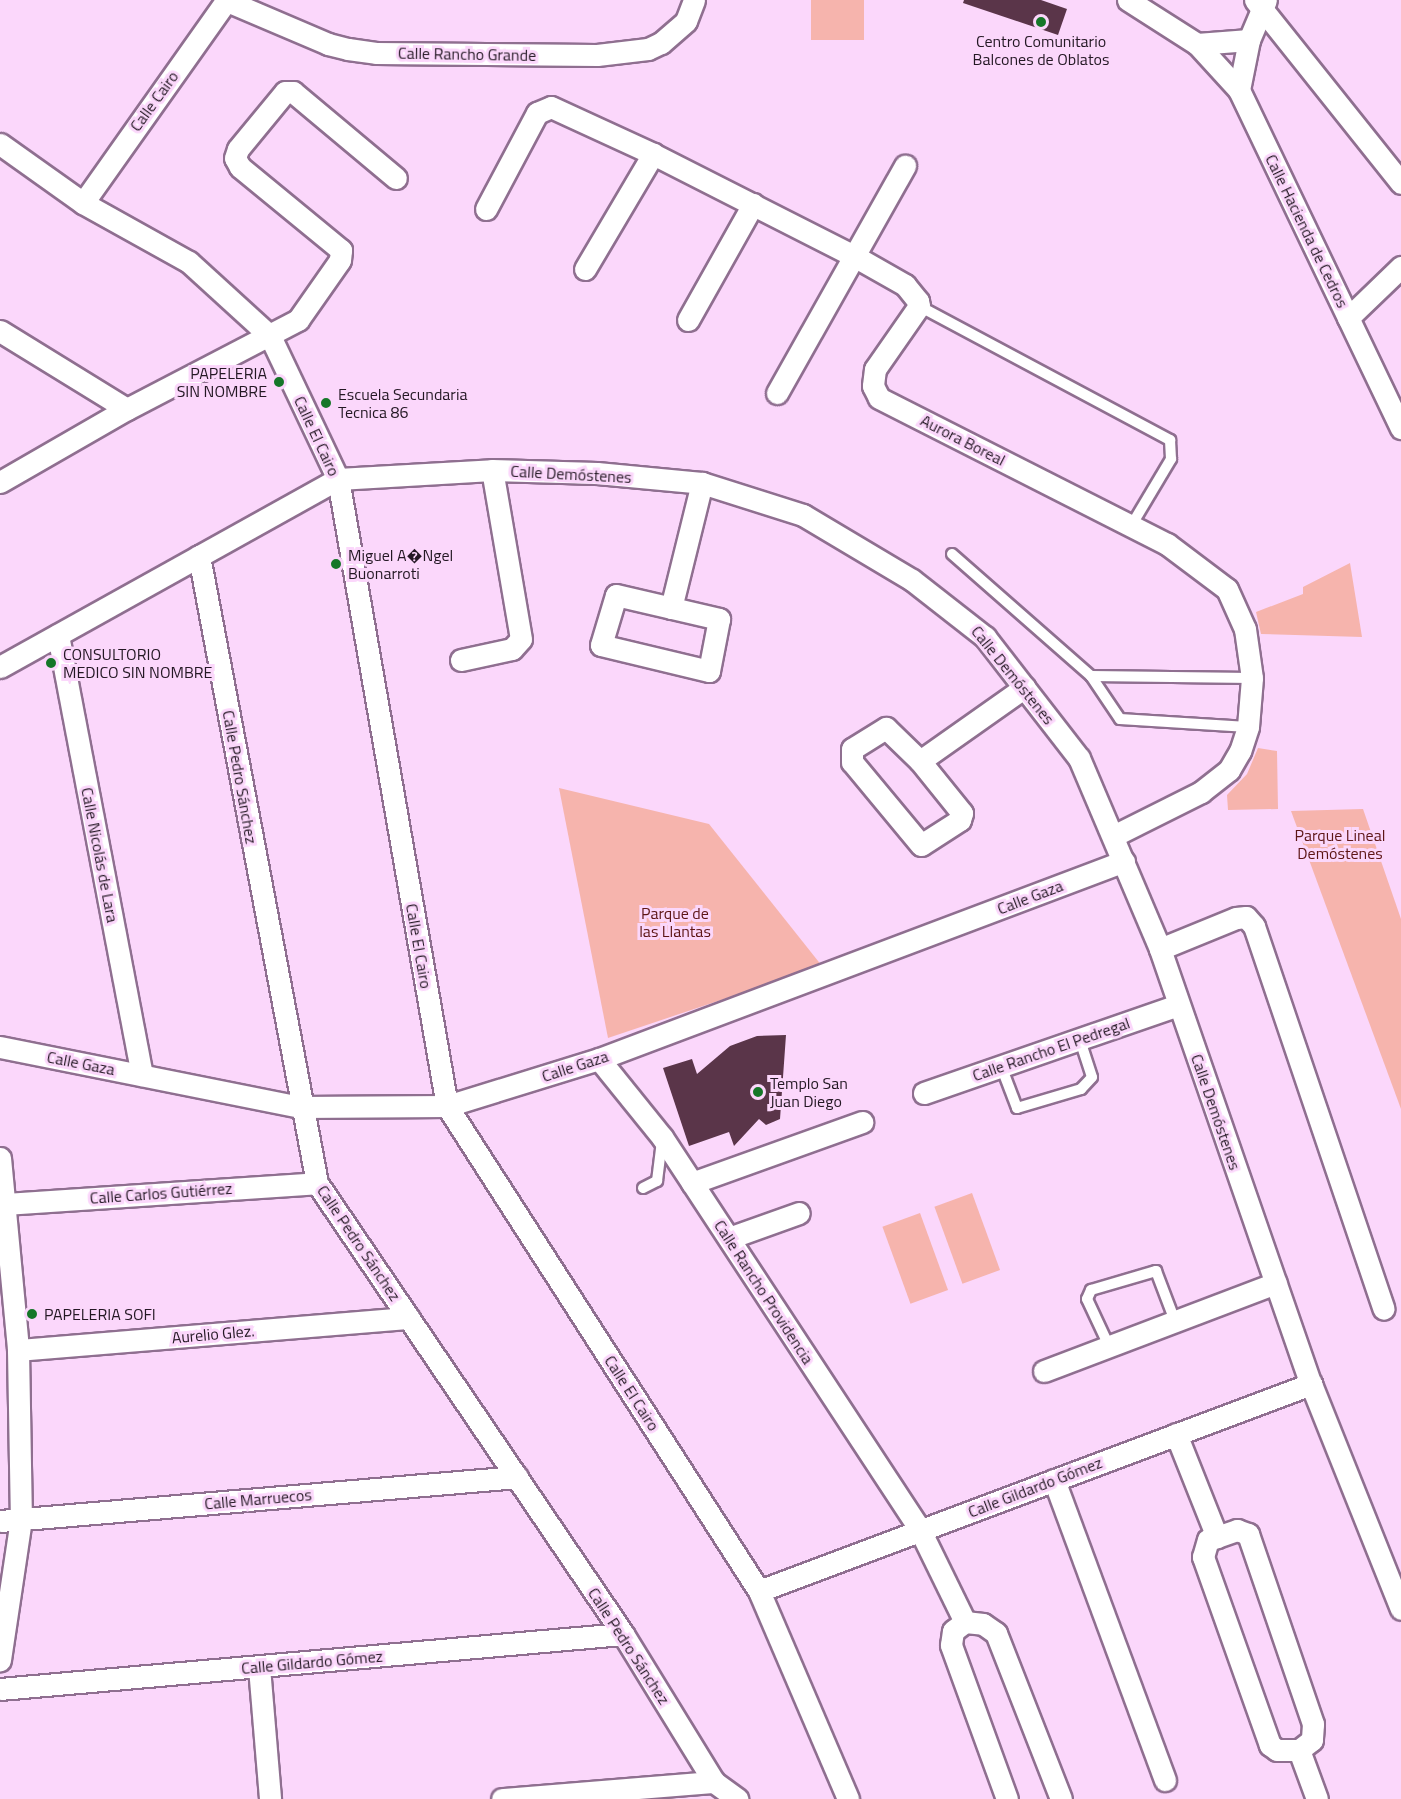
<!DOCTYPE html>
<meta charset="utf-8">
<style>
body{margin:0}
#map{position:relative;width:1401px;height:1799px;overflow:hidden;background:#fbd7fb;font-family:"Titillium Web",sans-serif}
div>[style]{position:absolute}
.green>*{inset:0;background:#f6b4ad;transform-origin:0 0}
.building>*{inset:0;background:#5a3549}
.roads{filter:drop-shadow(2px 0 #8f6f90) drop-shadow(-2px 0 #8f6f90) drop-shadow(0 2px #8f6f90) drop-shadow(0 -2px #8f6f90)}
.service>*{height:10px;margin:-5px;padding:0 5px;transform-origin:5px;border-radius:5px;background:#fff}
.minor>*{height:21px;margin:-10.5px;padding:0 10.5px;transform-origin:10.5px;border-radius:10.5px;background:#fff}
.dots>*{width:16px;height:16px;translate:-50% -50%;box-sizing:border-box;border:3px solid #fbd7fb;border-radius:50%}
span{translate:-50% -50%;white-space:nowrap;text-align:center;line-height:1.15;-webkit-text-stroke:6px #fbd7fb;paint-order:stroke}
.poi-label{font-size:16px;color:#241824}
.right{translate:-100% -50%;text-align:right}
.left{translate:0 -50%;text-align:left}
.street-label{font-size:16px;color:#241824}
.park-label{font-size:16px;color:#5d1515}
</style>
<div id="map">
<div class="green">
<div style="left:811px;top:0;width:53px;height:40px"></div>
<div style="clip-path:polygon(1350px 563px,1362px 637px,1261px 634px,1256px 612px,1303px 594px,1303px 587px)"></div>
<div style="clip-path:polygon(1258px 748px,1277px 751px,1278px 809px,1228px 810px,1227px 795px,1247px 774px)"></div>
<div style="clip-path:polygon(559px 788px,709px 824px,822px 966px,608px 1038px)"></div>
<div style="clip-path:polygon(1363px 809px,1401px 919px,1401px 1109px,1291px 811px)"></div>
<div style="left:972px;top:1193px;width:82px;height:40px;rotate:70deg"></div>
<div style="left:920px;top:1213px;width:82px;height:40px;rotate:70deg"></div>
</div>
<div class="building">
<div style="clip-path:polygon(964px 0,1041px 0,1067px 9px,1058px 35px,963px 3px)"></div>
<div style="clip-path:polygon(786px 1035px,780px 1119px,766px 1125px,759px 1119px,734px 1146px,729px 1132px,689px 1146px,663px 1068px,692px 1059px,697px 1074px,730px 1046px,757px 1036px)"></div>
</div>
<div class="roads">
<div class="service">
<div style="left:919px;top:306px;width:285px;rotate:28.1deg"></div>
<div style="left:1170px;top:440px;width:19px;rotate:87deg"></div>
<div style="left:1171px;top:459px;width:78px;rotate:120.8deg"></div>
<div style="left:952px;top:554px;width:185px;rotate:41.3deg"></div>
<div style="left:1091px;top:676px;width:52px;rotate:56deg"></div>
<div style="left:1120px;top:719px;width:128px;rotate:3.6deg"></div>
<div style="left:1091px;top:676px;width:161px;rotate:0.7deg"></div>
<div style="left:1001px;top:1066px;width:45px;rotate:69.1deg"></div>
<div style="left:1017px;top:1108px;width:67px;rotate:-16.5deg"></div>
<div style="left:1081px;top:1089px;width:16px;rotate:-47deg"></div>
<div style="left:1092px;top:1077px;width:40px;rotate:-108deg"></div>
<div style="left:643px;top:1188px;width:16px;rotate:-27deg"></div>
<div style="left:657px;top:1181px;width:40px;rotate:-82.9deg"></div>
<div style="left:1109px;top:1346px;width:52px;rotate:-115.1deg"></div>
<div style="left:1087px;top:1299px;width:10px;rotate:-66deg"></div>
<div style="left:1091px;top:1290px;width:68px;rotate:-16.3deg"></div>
<div style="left:1156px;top:1271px;width:53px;rotate:69.2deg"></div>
</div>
<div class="minor">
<div style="left:225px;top:0;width:112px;rotate:23.1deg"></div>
<div style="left:328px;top:44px;width:21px;rotate:14deg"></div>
<div style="left:348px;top:49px;width:28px;rotate:8deg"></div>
<div style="left:376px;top:53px;width:221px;rotate:0.5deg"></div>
<div style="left:597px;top:55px;width:51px;rotate:-6.7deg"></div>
<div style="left:648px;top:49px;width:14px;rotate:-25deg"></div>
<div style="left:661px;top:43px;width:33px;rotate:-41deg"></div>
<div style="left:686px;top:21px;width:22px;rotate:-69deg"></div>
<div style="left:1128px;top:0;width:82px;rotate:32.5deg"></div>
<div style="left:1197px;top:44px;width:62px;rotate:47.6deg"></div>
<div style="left:1239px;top:90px;width:375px;rotate:64.4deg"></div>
<div style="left:1255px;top:0;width:234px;rotate:51.4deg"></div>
<div style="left:1197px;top:44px;width:52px;rotate:-4.4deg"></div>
<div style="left:1239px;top:90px;width:51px;rotate:-78.7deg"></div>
<div style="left:1249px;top:40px;width:43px;rotate:-67deg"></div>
<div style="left:0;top:144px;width:102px;rotate:35.4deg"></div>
<div style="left:83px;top:203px;width:121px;rotate:29.1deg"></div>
<div style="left:189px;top:262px;width:110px;rotate:42.4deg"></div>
<div style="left:270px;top:336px;width:158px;rotate:64.6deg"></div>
<div style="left:338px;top:479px;width:636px;rotate:80.14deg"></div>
<div style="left:447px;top:1106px;width:577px;rotate:57.25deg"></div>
<div style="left:759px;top:1591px;width:226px;rotate:66.8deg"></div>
<div style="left:83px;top:203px;width:247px;rotate:-54.7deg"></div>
<div style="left:486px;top:209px;width:109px;rotate:-62deg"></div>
<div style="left:537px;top:113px;width:15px;rotate:-23deg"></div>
<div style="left:551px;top:107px;width:112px;rotate:24.7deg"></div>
<div style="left:653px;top:154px;width:225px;rotate:26.9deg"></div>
<div style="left:854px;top:256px;width:59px;rotate:29.6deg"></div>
<div style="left:905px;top:285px;width:21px;rotate:51deg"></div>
<div style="left:918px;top:301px;width:5px;rotate:79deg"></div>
<div style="left:919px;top:306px;width:77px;rotate:124.9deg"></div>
<div style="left:875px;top:369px;width:17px;rotate:97deg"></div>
<div style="left:873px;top:386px;width:13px;rotate:63deg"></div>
<div style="left:879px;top:398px;width:323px;rotate:26.9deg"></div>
<div style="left:1167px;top:544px;width:75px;rotate:36.9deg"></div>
<div style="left:1227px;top:589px;width:44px;rotate:65.8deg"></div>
<div style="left:1245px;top:629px;width:49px;rotate:81.9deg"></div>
<div style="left:1252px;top:678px;width:49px;rotate:94.7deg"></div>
<div style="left:1248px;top:727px;width:25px;rotate:108deg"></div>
<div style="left:1240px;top:751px;width:22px;rotate:120deg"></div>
<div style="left:1229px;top:770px;width:36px;rotate:142deg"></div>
<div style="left:1201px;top:792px;width:98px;rotate:153.4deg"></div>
<div style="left:585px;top:269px;width:134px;rotate:-59.4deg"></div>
<div style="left:1348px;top:318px;width:74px;rotate:-43.9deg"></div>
<div style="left:688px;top:320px;width:133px;rotate:-60.7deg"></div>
<div style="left:0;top:331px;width:149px;rotate:31.6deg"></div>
<div style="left:777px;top:393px;width:261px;rotate:-60.6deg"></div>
<div style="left:0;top:482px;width:146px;rotate:-29.9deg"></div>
<div style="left:127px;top:409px;width:193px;rotate:-27.5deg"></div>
<div style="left:298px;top:320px;width:73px;rotate:-55deg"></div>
<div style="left:340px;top:260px;width:10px;rotate:-84deg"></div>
<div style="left:341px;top:250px;width:131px;rotate:-140.6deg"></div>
<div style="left:240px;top:167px;width:10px;rotate:-119deg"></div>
<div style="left:235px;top:158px;width:9px;rotate:-72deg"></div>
<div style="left:238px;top:149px;width:74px;rotate:-50.5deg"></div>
<div style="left:285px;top:92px;width:8px"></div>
<div style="left:293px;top:92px;width:134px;rotate:39.9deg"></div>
<div style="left:199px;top:556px;width:638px;rotate:79.34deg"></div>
<div style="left:317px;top:1183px;width:545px;rotate:55.84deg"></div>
<div style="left:623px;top:1634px;width:174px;rotate:58.4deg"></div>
<div style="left:714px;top:1782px;width:29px;rotate:36deg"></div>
<div style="left:616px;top:595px;width:106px;rotate:13.1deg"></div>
<div style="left:719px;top:619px;width:53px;rotate:100.9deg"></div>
<div style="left:709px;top:671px;width:111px;rotate:-166.5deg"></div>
<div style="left:601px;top:645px;width:52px;rotate:-73.3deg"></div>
<div style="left:671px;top:608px;width:129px;rotate:-76.1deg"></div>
<div style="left:58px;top:635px;width:448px;rotate:79.2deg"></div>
<div style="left:461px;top:660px;width:52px;rotate:-12.2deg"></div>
<div style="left:512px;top:649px;width:13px;rotate:-48deg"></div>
<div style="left:521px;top:639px;width:171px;rotate:-99.7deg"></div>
<div style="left:0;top:667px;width:387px;rotate:-29.1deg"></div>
<div style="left:338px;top:479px;width:154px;rotate:-3.3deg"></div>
<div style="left:492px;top:470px;width:105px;rotate:1.6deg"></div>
<div style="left:597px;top:473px;width:105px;rotate:5.4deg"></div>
<div style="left:702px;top:483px;width:106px;rotate:17.6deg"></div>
<div style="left:803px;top:515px;width:127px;rotate:30.8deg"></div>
<div style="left:912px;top:580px;width:93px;rotate:38deg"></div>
<div style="left:985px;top:637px;width:153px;rotate:52.2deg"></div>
<div style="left:1079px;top:758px;width:207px;rotate:67deg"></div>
<div style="left:1160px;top:949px;width:460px;rotate:70.9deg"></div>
<div style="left:1311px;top:1384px;width:242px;rotate:68.2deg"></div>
<div style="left:920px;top:761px;width:67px;rotate:51.1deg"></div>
<div style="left:962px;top:813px;width:7px;rotate:106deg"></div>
<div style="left:960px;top:820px;width:46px;rotate:147.3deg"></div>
<div style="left:921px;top:845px;width:108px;rotate:-129.7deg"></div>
<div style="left:852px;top:762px;width:13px;rotate:-90deg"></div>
<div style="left:852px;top:749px;width:40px;rotate:-32deg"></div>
<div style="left:886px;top:728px;width:47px;rotate:44.1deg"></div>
<div style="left:920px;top:761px;width:128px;rotate:-35.2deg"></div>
<div style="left:1160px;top:949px;width:82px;rotate:-22.2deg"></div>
<div style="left:1236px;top:918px;width:10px;rotate:-6deg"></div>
<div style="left:1246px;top:917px;width:12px;rotate:48deg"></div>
<div style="left:1254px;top:926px;width:404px;rotate:71.3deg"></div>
<div style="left:0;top:1047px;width:306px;rotate:11.3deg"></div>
<div style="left:300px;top:1107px;width:147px;rotate:-0.4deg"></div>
<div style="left:447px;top:1106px;width:159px;rotate:-17.2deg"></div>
<div style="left:599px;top:1059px;width:561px;rotate:-20.66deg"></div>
<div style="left:599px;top:1059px;width:100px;rotate:51.1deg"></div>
<div style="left:662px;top:1137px;width:470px;rotate:56.7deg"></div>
<div style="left:920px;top:1530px;width:102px;rotate:63.9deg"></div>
<div style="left:924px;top:1093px;width:269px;rotate:-19.1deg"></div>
<div style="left:0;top:1158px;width:193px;rotate:84.6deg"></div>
<div style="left:18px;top:1350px;width:169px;rotate:89deg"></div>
<div style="left:21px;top:1519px;width:143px;rotate:98.5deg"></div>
<div style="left:692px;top:1183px;width:181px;rotate:-19.7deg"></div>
<div style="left:4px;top:1204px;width:314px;rotate:-3.8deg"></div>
<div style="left:729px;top:1238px;width:74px;rotate:-19.7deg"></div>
<div style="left:18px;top:1350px;width:392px;rotate:-4.7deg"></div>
<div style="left:1044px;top:1371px;width:248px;rotate:-20.8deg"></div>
<div style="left:1176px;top:1434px;width:111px;rotate:68.3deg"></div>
<div style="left:1054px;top:1480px;width:320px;rotate:69.7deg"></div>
<div style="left:0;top:1521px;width:519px;rotate:-4.86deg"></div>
<div style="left:1237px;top:1530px;width:12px;rotate:20deg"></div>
<div style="left:1248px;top:1534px;width:201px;rotate:71.1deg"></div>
<div style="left:1313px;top:1724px;width:16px;rotate:94deg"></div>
<div style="left:1312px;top:1740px;width:16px;rotate:142deg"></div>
<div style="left:1299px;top:1750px;width:22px;rotate:180deg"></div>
<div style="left:1277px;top:1750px;width:9px;rotate:-144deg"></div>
<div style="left:1270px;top:1745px;width:200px;rotate:-109.6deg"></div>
<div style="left:1203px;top:1557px;width:18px;rotate:-74deg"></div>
<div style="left:1208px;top:1540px;width:31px;rotate:-19deg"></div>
<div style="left:759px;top:1591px;width:590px;rotate:-20.56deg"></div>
<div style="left:259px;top:1667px;width:132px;rotate:85.2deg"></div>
<div style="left:0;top:1689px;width:625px;rotate:-5.05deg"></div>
<div style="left:1299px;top:1750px;width:52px;rotate:69.8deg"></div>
<div style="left:502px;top:1799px;width:213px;rotate:-4.6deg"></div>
<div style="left:1007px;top:1799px;width:164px;rotate:-110deg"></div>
<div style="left:951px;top:1645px;width:14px;rotate:-82deg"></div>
<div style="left:953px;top:1631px;width:15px;rotate:-37deg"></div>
<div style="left:965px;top:1622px;width:18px;rotate:6deg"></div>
<div style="left:983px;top:1624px;width:16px;rotate:35deg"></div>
<div style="left:996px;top:1633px;width:178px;rotate:68.6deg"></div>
</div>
</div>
<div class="dots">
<div style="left:1041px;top:22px;background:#157728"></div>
<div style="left:279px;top:382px;background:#157728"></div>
<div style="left:326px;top:403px;background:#157728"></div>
<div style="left:336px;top:564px;background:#157728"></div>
<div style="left:51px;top:663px;background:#157728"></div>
<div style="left:758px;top:1092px;background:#157728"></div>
<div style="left:32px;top:1314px;background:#157728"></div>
</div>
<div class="poi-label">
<span style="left:1041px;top:50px">Centro Comunitario<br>Balcones de Oblatos</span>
<span class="right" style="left:267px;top:382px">PAPELERIA<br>SIN NOMBRE</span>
<span class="left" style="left:338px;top:403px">Escuela Secundaria<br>Tecnica 86</span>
<span class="left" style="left:348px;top:564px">Miguel A�Ngel<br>Buonarroti</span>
<span class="left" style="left:63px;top:663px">CONSULTORIO<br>MEDICO SIN NOMBRE</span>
<span class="left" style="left:770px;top:1092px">Templo San<br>Juan Diego</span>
<span class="left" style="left:44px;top:1314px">PAPELERIA SOFI</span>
</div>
<div class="street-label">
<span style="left:467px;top:54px;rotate:1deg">Calle Rancho Grande</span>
<span style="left:154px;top:101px;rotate:-54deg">Calle Cairo</span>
<span style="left:1307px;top:231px;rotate:64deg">Calle Hacienda de Cedros</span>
<span style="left:317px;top:436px;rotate:65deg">Calle El Cairo</span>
<span style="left:963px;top:440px;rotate:27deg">Aurora Boreal</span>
<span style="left:571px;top:474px;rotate:3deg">Calle Demóstenes</span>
<span style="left:1013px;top:675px;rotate:51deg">Calle Demóstenes</span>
<span style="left:240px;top:777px;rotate:80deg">Calle Pedro Sánchez</span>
<span style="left:100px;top:855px;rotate:79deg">Calle Nicolás de Lara</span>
<span style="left:1030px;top:897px;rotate:-21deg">Calle Gaza</span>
<span style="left:419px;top:946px;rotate:80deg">Calle El Cairo</span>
<span style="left:1051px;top:1049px;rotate:-19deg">Calle Rancho El Pedregal</span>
<span style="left:81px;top:1063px;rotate:11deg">Calle Gaza</span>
<span style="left:575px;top:1066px;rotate:-18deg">Calle Gaza</span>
<span style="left:1216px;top:1112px;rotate:71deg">Calle Demóstenes</span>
<span style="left:161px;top:1193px;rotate:-4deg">Calle Carlos Gutiérrez</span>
<span style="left:359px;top:1243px;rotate:56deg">Calle Pedro Sánchez</span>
<span style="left:764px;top:1292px;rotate:57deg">Calle Rancho Providencia</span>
<span style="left:213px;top:1334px;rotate:-5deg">Aurelio Glez.</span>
<span style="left:632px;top:1393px;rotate:57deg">Calle El Cairo</span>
<span style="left:1035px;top:1487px;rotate:-21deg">Calle Gildardo Gómez</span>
<span style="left:258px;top:1499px;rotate:-5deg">Calle Marruecos</span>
<span style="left:629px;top:1646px;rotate:57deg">Calle Pedro Sánchez</span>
<span style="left:312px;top:1662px;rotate:-5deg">Calle Gildardo Gómez</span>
</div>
<div class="park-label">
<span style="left:1340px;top:844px">Parque Lineal<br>Demóstenes</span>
<span style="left:675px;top:922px">Parque de<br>las Llantas</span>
</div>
</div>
